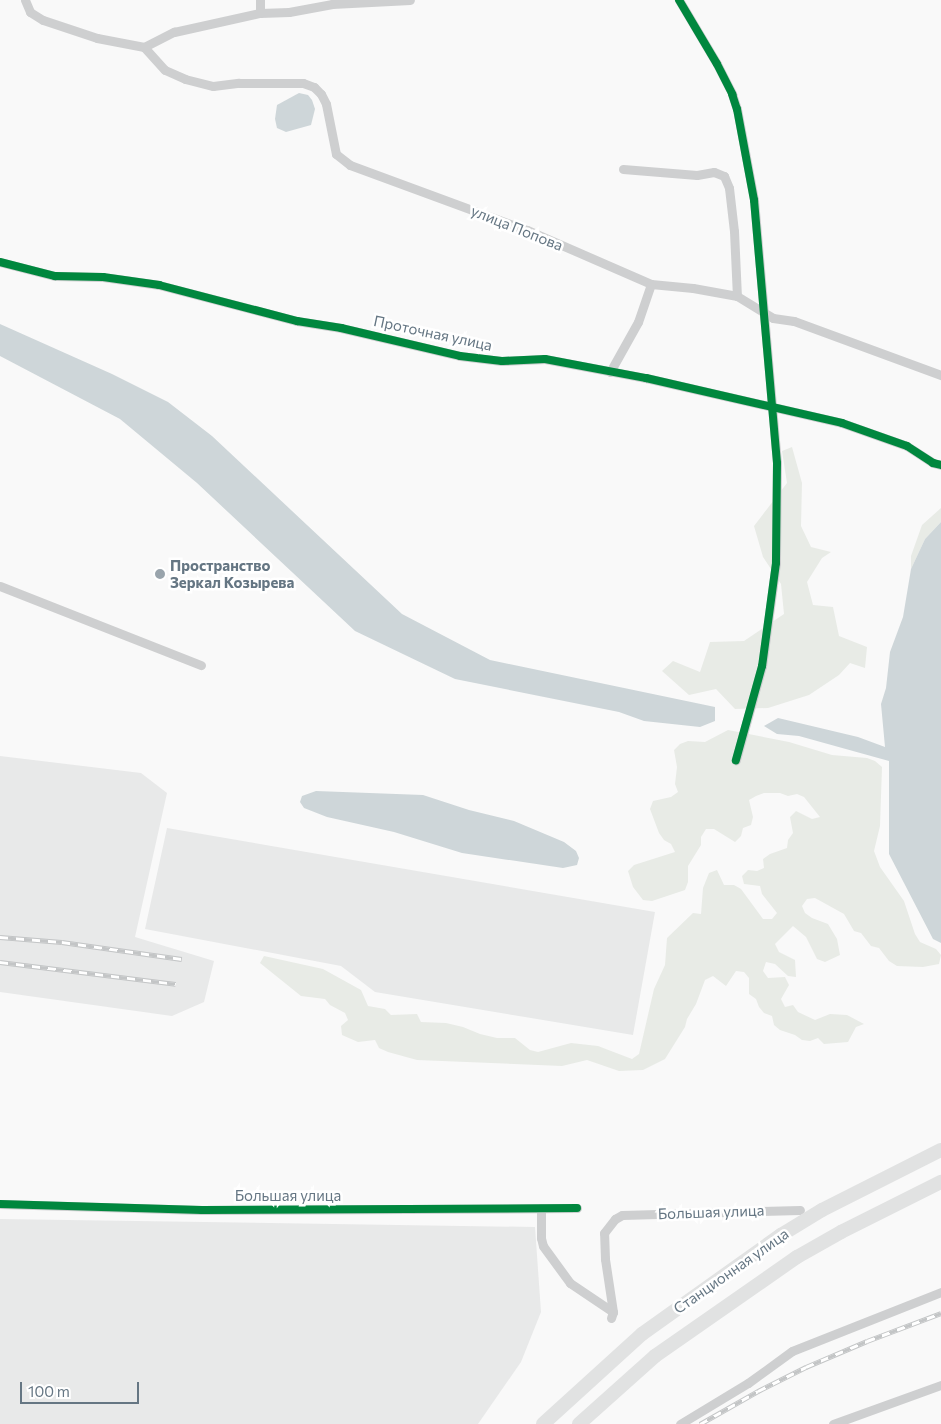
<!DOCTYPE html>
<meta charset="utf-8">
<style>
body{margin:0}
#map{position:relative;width:941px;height:1424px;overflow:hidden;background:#f9f9f9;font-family:Commissioner,sans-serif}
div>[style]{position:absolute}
.built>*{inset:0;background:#e8e9e9}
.green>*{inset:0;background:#e8ebe6}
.water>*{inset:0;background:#ced6d9}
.minor>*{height:9px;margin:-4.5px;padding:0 4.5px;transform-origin:4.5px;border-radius:4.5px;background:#cecfd0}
.primary>*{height:14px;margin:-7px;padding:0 7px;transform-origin:7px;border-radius:7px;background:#e1e2e2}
.rail>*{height:4.5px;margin-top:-2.25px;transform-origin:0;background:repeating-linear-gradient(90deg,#fff 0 8px,#c3c5c6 0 16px);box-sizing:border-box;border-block:1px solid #c3c5c6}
.cycleway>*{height:8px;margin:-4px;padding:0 4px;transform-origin:4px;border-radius:4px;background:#00873e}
.dots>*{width:14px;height:14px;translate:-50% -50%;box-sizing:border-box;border:2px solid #fff;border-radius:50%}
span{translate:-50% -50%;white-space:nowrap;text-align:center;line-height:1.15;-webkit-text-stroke:5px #fff;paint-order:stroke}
.street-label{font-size:15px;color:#657683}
.poi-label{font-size:15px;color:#657683;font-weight:700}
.left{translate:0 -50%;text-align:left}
.scale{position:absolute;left:20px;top:1382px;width:119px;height:22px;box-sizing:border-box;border:2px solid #657683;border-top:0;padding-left:6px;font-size:15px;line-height:18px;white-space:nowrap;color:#657683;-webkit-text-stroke:4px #fff;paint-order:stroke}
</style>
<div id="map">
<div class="built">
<div style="clip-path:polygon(0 756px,141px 773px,167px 793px,135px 937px,214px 961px,204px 1002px,172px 1016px,0 992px)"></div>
<div style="clip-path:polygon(167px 828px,655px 912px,633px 1035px,375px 992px,341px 966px,145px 929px)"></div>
<div style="clip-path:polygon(0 1219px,535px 1227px,541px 1312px,521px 1362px,478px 1424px,0 1424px)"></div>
</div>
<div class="green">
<div style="clip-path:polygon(792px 447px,802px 483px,801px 526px,811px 547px,831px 552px,822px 558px,807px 582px,813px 605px,833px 607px,839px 636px,867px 647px,865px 668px,850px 663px,839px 675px,809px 695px,768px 708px,735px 709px,716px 689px,689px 695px,662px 671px,673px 661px,700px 672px,710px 642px,744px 641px,784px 614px,781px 584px,763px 557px,754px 526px,787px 483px,782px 451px)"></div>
<div style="clip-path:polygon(941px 508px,941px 522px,925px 539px,911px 569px,911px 556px,922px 525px)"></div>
<div style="clip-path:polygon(728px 730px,789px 742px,832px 755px,867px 758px,875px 761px,882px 767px,880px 826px,874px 851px,880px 867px,904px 901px,915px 934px,920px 942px,936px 949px,941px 955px,939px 964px,923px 967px,897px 966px,889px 961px,879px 948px,871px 946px,861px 933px,854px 931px,844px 914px,815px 898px,807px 899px,802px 906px,805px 913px,812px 918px,828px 924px,837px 939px,840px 955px,825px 962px,817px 959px,806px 937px,793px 926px,775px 944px,779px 952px,795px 960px,796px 977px,788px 976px,775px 964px,766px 962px,763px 971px,768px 978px,785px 977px,789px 985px,781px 999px,785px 1007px,793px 1005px,798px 1012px,815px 1020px,830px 1014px,847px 1015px,864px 1024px,856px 1027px,848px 1042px,824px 1044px,818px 1038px,810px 1041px,802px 1040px,795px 1035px,780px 1030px,774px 1025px,772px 1016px,764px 1013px,759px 1007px,756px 999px,749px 994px,749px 978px,744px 972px,736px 971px,726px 986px,713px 976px,705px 980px,696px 1004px,687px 1019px,685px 1027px,665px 1059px,643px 1070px,619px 1071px,587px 1060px,562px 1066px,417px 1060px,388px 1052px,379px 1048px,375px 1040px,358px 1042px,342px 1035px,341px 1026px,348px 1020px,345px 1013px,330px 1005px,325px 999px,301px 996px,260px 963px,264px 956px,323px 969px,361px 990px,368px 1006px,385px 1009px,391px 1015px,417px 1014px,421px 1022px,446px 1023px,463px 1027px,480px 1034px,497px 1038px,515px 1038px,530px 1050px,538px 1052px,571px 1043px,598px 1046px,632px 1059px,639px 1054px,654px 989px,665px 965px,667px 938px,693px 913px,701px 914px,703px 888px,709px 873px,717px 870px,724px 885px,734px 885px,741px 889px,763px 919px,772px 919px,777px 913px,762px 894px,760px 886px,744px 884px,742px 876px,748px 870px,757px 871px,764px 868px,763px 859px,770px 854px,787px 848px,788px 840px,793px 833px,790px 817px,796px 811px,812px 819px,820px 817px,804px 797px,797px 794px,788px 796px,780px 793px,764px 793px,756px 796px,749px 800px,753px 817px,751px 825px,743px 828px,741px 836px,735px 842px,714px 829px,706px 829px,701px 837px,701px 845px,688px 866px,688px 882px,685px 890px,652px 901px,643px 900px,633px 887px,628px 871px,634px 865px,675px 852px,671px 844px,664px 840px,659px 833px,650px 809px,653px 801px,671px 797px,678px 792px,675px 784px,677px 767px,674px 750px,680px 744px,688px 741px,705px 742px)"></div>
</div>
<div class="water">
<div style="clip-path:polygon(299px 93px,308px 95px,312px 100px,315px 109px,311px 125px,286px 132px,277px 128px,275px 119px,277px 105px)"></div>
<div style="clip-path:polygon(0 324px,112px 374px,168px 402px,212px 436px,402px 614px,490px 660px,715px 707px,715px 721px,700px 727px,644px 721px,619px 712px,455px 679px,355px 631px,197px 483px,120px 419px,0 356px)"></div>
<div style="clip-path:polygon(941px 522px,941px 943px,933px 939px,889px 854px,889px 761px,799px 736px,777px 734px,764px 726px,778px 718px,858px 737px,885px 747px,881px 704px,886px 688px,890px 652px,903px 617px,911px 569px,925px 539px)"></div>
<div style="clip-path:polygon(316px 791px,423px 795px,469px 810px,514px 821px,564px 842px,576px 851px,579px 858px,577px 865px,563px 868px,462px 853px,394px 832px,327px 817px,304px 808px,300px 802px,302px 796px)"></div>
</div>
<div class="minor">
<div style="left:25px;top:0;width:13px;rotate:67deg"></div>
<div style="left:30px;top:12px;width:15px;rotate:32deg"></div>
<div style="left:43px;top:20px;width:57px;rotate:18.4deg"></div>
<div style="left:97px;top:38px;width:48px;rotate:10.8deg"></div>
<div style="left:144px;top:47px;width:34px;rotate:-27deg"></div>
<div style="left:174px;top:32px;width:88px;rotate:-12.5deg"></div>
<div style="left:260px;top:13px;width:29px;rotate:-2deg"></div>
<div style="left:289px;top:12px;width:44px;rotate:-10.5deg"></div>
<div style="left:332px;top:4px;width:78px;rotate:-2.9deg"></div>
<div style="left:260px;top:0;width:13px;rotate:90deg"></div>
<div style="left:679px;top:0;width:74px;rotate:59.3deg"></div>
<div style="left:717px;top:64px;width:34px;rotate:63deg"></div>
<div style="left:732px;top:94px;width:16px;rotate:72deg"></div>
<div style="left:737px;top:109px;width:93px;rotate:79.4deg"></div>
<div style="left:754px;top:200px;width:264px;rotate:85deg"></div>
<div style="left:777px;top:463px;width:100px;rotate:90.6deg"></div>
<div style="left:776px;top:563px;width:104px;rotate:97.7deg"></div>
<div style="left:762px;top:666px;width:98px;rotate:105.5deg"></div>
<div style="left:144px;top:47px;width:31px;rotate:48deg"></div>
<div style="left:165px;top:70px;width:22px;rotate:24deg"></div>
<div style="left:185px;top:79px;width:29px;rotate:14deg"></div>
<div style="left:213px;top:86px;width:26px;rotate:-7deg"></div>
<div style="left:239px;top:83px;width:64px"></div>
<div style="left:303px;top:83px;width:12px;rotate:20deg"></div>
<div style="left:314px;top:87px;width:10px;rotate:45deg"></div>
<div style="left:321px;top:94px;width:11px;rotate:63deg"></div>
<div style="left:326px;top:104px;width:51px;rotate:78.7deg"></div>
<div style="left:336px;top:154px;width:18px;rotate:38deg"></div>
<div style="left:350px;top:165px;width:189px;rotate:20.2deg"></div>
<div style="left:527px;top:230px;width:135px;rotate:23.5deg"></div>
<div style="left:651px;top:284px;width:42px;rotate:5.4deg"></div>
<div style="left:693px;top:288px;width:45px;rotate:10.3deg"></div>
<div style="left:737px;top:296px;width:42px;rotate:31.4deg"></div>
<div style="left:773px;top:318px;width:21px;rotate:8deg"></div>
<div style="left:794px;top:321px;width:157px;rotate:20.2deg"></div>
<div style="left:623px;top:169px;width:74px;rotate:4.6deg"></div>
<div style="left:697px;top:175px;width:17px;rotate:-10deg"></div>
<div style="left:714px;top:172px;width:11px;rotate:22deg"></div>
<div style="left:724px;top:176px;width:13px;rotate:67deg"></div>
<div style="left:729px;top:188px;width:43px;rotate:83.4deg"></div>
<div style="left:734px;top:231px;width:65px;rotate:87.4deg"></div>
<div style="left:0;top:262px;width:57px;rotate:14.3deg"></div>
<div style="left:55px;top:276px;width:48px;rotate:1.2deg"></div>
<div style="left:103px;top:277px;width:57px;rotate:8.1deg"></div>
<div style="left:159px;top:285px;width:143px;rotate:14.6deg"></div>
<div style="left:297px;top:321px;width:45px;rotate:9deg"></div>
<div style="left:341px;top:328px;width:122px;rotate:13.2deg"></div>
<div style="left:460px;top:356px;width:42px;rotate:6.8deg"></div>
<div style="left:502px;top:361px;width:43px;rotate:-2.7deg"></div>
<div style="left:545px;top:359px;width:103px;rotate:10.7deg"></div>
<div style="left:646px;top:378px;width:201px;rotate:12.9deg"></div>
<div style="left:842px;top:423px;width:69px;rotate:19.5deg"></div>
<div style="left:907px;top:446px;width:31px;rotate:33deg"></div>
<div style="left:933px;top:463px;width:8px;rotate:14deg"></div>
<div style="left:610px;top:372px;width:57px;rotate:-60.8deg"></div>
<div style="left:638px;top:322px;width:40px;rotate:-71.1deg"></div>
<div style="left:0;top:586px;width:216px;rotate:21.5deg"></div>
<div style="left:0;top:1204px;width:202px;rotate:1.7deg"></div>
<div style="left:202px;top:1210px;width:375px;rotate:-0.3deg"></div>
<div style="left:541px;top:1208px;width:30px;rotate:90deg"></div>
<div style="left:541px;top:1238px;width:8px;rotate:76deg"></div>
<div style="left:543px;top:1246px;width:46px;rotate:53.9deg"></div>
<div style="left:570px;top:1283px;width:52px;rotate:34deg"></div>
<div style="left:611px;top:1318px;width:6px;rotate:-72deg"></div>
<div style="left:613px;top:1312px;width:54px;rotate:-98.6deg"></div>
<div style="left:605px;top:1259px;width:26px;rotate:-92deg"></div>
<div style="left:604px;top:1233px;width:18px;rotate:-52deg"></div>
<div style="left:615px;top:1219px;width:8px;rotate:-30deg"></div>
<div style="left:622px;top:1215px;width:178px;rotate:-1.6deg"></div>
<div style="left:680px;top:1424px;width:79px;rotate:-31.1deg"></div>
<div style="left:748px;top:1383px;width:54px;rotate:-36deg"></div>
<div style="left:792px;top:1351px;width:160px;rotate:-21.6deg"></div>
<div style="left:833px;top:1424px;width:115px;rotate:-19.9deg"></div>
</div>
<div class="primary">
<div style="left:543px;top:1424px;width:134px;rotate:-42.3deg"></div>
<div style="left:642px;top:1334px;width:171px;rotate:-35.5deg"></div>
<div style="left:781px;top:1235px;width:48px;rotate:-31.4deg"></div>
<div style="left:822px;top:1210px;width:133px;rotate:-26.8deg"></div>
<div style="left:579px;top:1424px;width:102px;rotate:-41.8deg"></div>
<div style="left:655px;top:1356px;width:173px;rotate:-34.9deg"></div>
<div style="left:797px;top:1257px;width:51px;rotate:-29.6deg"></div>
<div style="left:841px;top:1232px;width:112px;rotate:-26.6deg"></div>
</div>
<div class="rail">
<div style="left:0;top:937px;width:62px;rotate:4.6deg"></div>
<div style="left:62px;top:942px;width:121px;rotate:8.1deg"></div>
<div style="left:0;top:962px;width:177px;rotate:7.1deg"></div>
<div style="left:700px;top:1424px;width:67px;rotate:-29.6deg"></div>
<div style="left:758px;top:1391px;width:54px;rotate:-26.6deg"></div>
<div style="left:806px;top:1367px;width:66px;rotate:-23.1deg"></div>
<div style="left:867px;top:1341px;width:79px;rotate:-20.7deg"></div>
</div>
<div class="cycleway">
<div style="left:679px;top:0;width:74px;rotate:59.3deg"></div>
<div style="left:717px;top:64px;width:34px;rotate:63deg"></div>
<div style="left:732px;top:94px;width:16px;rotate:72deg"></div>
<div style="left:737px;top:109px;width:93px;rotate:79.4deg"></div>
<div style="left:754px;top:200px;width:264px;rotate:85deg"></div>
<div style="left:777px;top:463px;width:100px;rotate:90.6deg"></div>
<div style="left:776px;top:563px;width:104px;rotate:97.7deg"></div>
<div style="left:762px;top:666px;width:98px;rotate:105.5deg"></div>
<div style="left:0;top:262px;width:57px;rotate:14.3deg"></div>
<div style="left:55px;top:276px;width:48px;rotate:1.2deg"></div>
<div style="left:103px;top:277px;width:57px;rotate:8.1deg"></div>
<div style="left:159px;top:285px;width:143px;rotate:14.6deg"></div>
<div style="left:297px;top:321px;width:45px;rotate:9deg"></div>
<div style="left:341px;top:328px;width:122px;rotate:13.2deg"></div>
<div style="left:460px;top:356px;width:42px;rotate:6.8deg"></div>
<div style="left:502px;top:361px;width:43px;rotate:-2.7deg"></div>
<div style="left:545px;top:359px;width:103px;rotate:10.7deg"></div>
<div style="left:646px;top:378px;width:201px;rotate:12.9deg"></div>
<div style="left:842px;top:423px;width:69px;rotate:19.5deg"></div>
<div style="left:907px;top:446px;width:31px;rotate:33deg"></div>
<div style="left:933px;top:463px;width:8px;rotate:14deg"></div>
<div style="left:0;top:1204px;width:202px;rotate:1.7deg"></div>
<div style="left:202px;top:1210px;width:375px;rotate:-0.3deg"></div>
</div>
<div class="dots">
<div style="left:160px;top:574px;background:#99a4ac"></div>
</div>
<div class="street-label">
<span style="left:517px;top:228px;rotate:22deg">улица Попова</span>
<span style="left:433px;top:333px;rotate:12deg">Проточная улица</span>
<span style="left:288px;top:1196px">Большая улица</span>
<span style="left:711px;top:1212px;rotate:-2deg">Большая улица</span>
<span style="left:731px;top:1271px;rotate:-35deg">Станционная улица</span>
</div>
<div class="poi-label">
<span class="left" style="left:170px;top:574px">Пространство<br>Зеркал Козырева</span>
</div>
<div class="scale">100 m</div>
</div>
